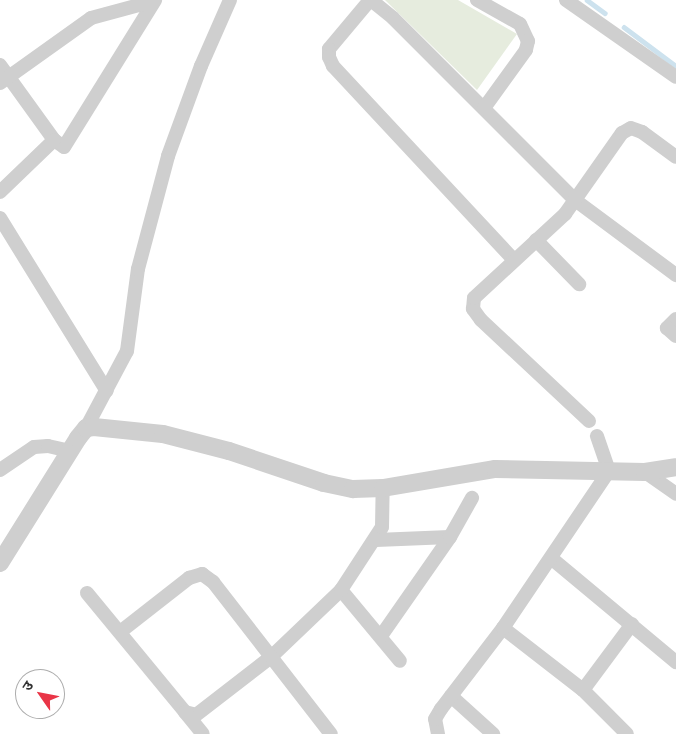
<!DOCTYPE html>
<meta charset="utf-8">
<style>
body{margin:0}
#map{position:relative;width:676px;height:734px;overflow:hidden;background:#fff;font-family:Karla,"Noto Sans Devanagari",sans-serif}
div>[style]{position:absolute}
.green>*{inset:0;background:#e6ecde}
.stream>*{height:4.5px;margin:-2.25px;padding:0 2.25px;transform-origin:2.25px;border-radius:2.25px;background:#cde2ee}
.minor>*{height:14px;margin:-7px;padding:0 7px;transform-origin:7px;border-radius:7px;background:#cfcfcf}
.tertiary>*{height:18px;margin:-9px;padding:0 9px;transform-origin:9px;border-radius:9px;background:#cfcfcf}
span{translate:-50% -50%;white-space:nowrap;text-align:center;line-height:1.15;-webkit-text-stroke:5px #fff;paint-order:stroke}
.north{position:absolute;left:15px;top:669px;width:50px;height:50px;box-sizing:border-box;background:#fff;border:1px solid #adadad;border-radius:50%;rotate:303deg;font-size:14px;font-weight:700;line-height:20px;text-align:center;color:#323232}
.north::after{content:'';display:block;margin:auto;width:18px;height:22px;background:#e93547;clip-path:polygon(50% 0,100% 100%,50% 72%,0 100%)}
</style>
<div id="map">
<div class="green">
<div style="clip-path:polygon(385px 0,458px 0,517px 34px,477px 90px)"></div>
</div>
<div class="stream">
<div style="left:587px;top:0;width:22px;rotate:36deg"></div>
<div style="left:624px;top:27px;width:65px;rotate:36.9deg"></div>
</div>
<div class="minor">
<div style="left:370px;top:0;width:64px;rotate:129.9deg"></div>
<div style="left:329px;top:49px;width:8px;rotate:90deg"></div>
<div style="left:329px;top:57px;width:10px;rotate:66deg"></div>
<div style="left:333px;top:66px;width:265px;rotate:47deg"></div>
<div style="left:371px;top:0;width:28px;rotate:39deg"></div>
<div style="left:393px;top:18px;width:257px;rotate:45deg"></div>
<div style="left:575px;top:200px;width:126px;rotate:36.6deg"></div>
<div style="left:477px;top:0;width:49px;rotate:29.2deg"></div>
<div style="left:520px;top:24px;width:19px;rotate:65deg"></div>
<div style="left:528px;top:41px;width:9px;rotate:103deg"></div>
<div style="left:526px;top:50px;width:72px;rotate:125.9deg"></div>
<div style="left:566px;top:0;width:134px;rotate:35deg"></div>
<div style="left:0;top:65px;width:92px;rotate:54.2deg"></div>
<div style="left:54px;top:140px;width:12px;rotate:35deg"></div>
<div style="left:64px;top:147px;width:173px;rotate:-58.2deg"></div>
<div style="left:0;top:83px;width:112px;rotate:-35.5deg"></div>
<div style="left:91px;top:18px;width:65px;rotate:-15.1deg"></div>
<div style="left:0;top:192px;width:75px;rotate:-43.9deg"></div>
<div style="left:0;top:218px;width:203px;rotate:58.3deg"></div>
<div style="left:536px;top:240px;width:62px;rotate:45.7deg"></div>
<div style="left:676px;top:319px;width:13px;rotate:135deg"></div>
<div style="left:667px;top:328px;width:12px;rotate:42deg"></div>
<div style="left:589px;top:421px;width:148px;rotate:-136.9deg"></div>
<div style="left:481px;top:320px;width:14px;rotate:-126deg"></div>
<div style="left:473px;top:309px;width:11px;rotate:-85deg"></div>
<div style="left:474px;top:298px;width:124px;rotate:-42.7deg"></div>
<div style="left:565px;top:214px;width:99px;rotate:-54.9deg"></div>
<div style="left:622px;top:133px;width:10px;rotate:-29deg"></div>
<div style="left:631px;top:128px;width:12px;rotate:20deg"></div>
<div style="left:642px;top:132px;width:42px;rotate:36.3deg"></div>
<div style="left:86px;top:428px;width:87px;rotate:-62deg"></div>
<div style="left:127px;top:351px;width:83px;rotate:-82.4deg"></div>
<div style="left:138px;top:269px;width:117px;rotate:-75.1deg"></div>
<div style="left:168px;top:156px;width:96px;rotate:-69.9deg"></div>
<div style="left:201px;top:66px;width:72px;rotate:-66.3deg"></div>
<div style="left:0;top:470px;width:41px;rotate:-34.1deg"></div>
<div style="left:34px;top:447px;width:14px;rotate:-4deg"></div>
<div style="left:48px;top:446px;width:23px;rotate:13deg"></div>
<div style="left:645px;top:472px;width:38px;rotate:35deg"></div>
<div style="left:376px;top:540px;width:74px;rotate:-2.3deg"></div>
<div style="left:551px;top:558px;width:163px;rotate:39.8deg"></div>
<div style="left:341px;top:590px;width:92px;rotate:50.3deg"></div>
<div style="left:87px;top:593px;width:154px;rotate:50.5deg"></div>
<div style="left:185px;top:712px;width:11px;rotate:15deg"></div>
<div style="left:196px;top:715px;width:95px;rotate:-37.7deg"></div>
<div style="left:271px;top:657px;width:97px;rotate:-43.7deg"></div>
<div style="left:341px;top:590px;width:75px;rotate:-56.9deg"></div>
<div style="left:382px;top:527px;width:39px;rotate:-89deg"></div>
<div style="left:503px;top:628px;width:101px;rotate:37.8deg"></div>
<div style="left:583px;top:690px;width:82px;rotate:-53.4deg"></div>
<div style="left:120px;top:632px;width:88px;rotate:-38deg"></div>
<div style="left:189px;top:578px;width:14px;rotate:-17deg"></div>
<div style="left:202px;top:574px;width:14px;rotate:36deg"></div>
<div style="left:213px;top:582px;width:192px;rotate:52.2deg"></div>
<div style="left:381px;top:636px;width:121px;rotate:-55.1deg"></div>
<div style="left:450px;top:537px;width:45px;rotate:-60.6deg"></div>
<div style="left:583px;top:690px;width:62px;rotate:45deg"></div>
<div style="left:451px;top:696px;width:57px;rotate:42.1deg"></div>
<div style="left:185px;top:712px;width:28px;rotate:51deg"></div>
<div style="left:438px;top:734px;width:15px;rotate:-101deg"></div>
<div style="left:435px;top:719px;width:12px;rotate:-59deg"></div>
<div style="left:441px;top:709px;width:102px;rotate:-52.6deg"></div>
<div style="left:503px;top:628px;width:189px;rotate:-56deg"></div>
<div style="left:609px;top:471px;width:37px;rotate:-109deg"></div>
</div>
<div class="tertiary">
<div style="left:0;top:563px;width:147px;rotate:-58deg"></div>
<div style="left:78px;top:438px;width:13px;rotate:-51deg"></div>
<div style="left:86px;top:428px;width:8px;rotate:-7deg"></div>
<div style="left:94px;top:427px;width:69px;rotate:5.8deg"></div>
<div style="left:163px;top:434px;width:68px;rotate:14.4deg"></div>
<div style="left:229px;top:451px;width:100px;rotate:18.6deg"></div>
<div style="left:324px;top:483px;width:30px;rotate:12deg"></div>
<div style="left:353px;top:489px;width:30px;rotate:-2deg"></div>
<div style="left:383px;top:488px;width:114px;rotate:-9.6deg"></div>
<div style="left:495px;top:469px;width:150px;rotate:1.1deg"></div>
<div style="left:645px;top:472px;width:31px;rotate:-9deg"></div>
</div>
<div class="north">उ</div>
</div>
